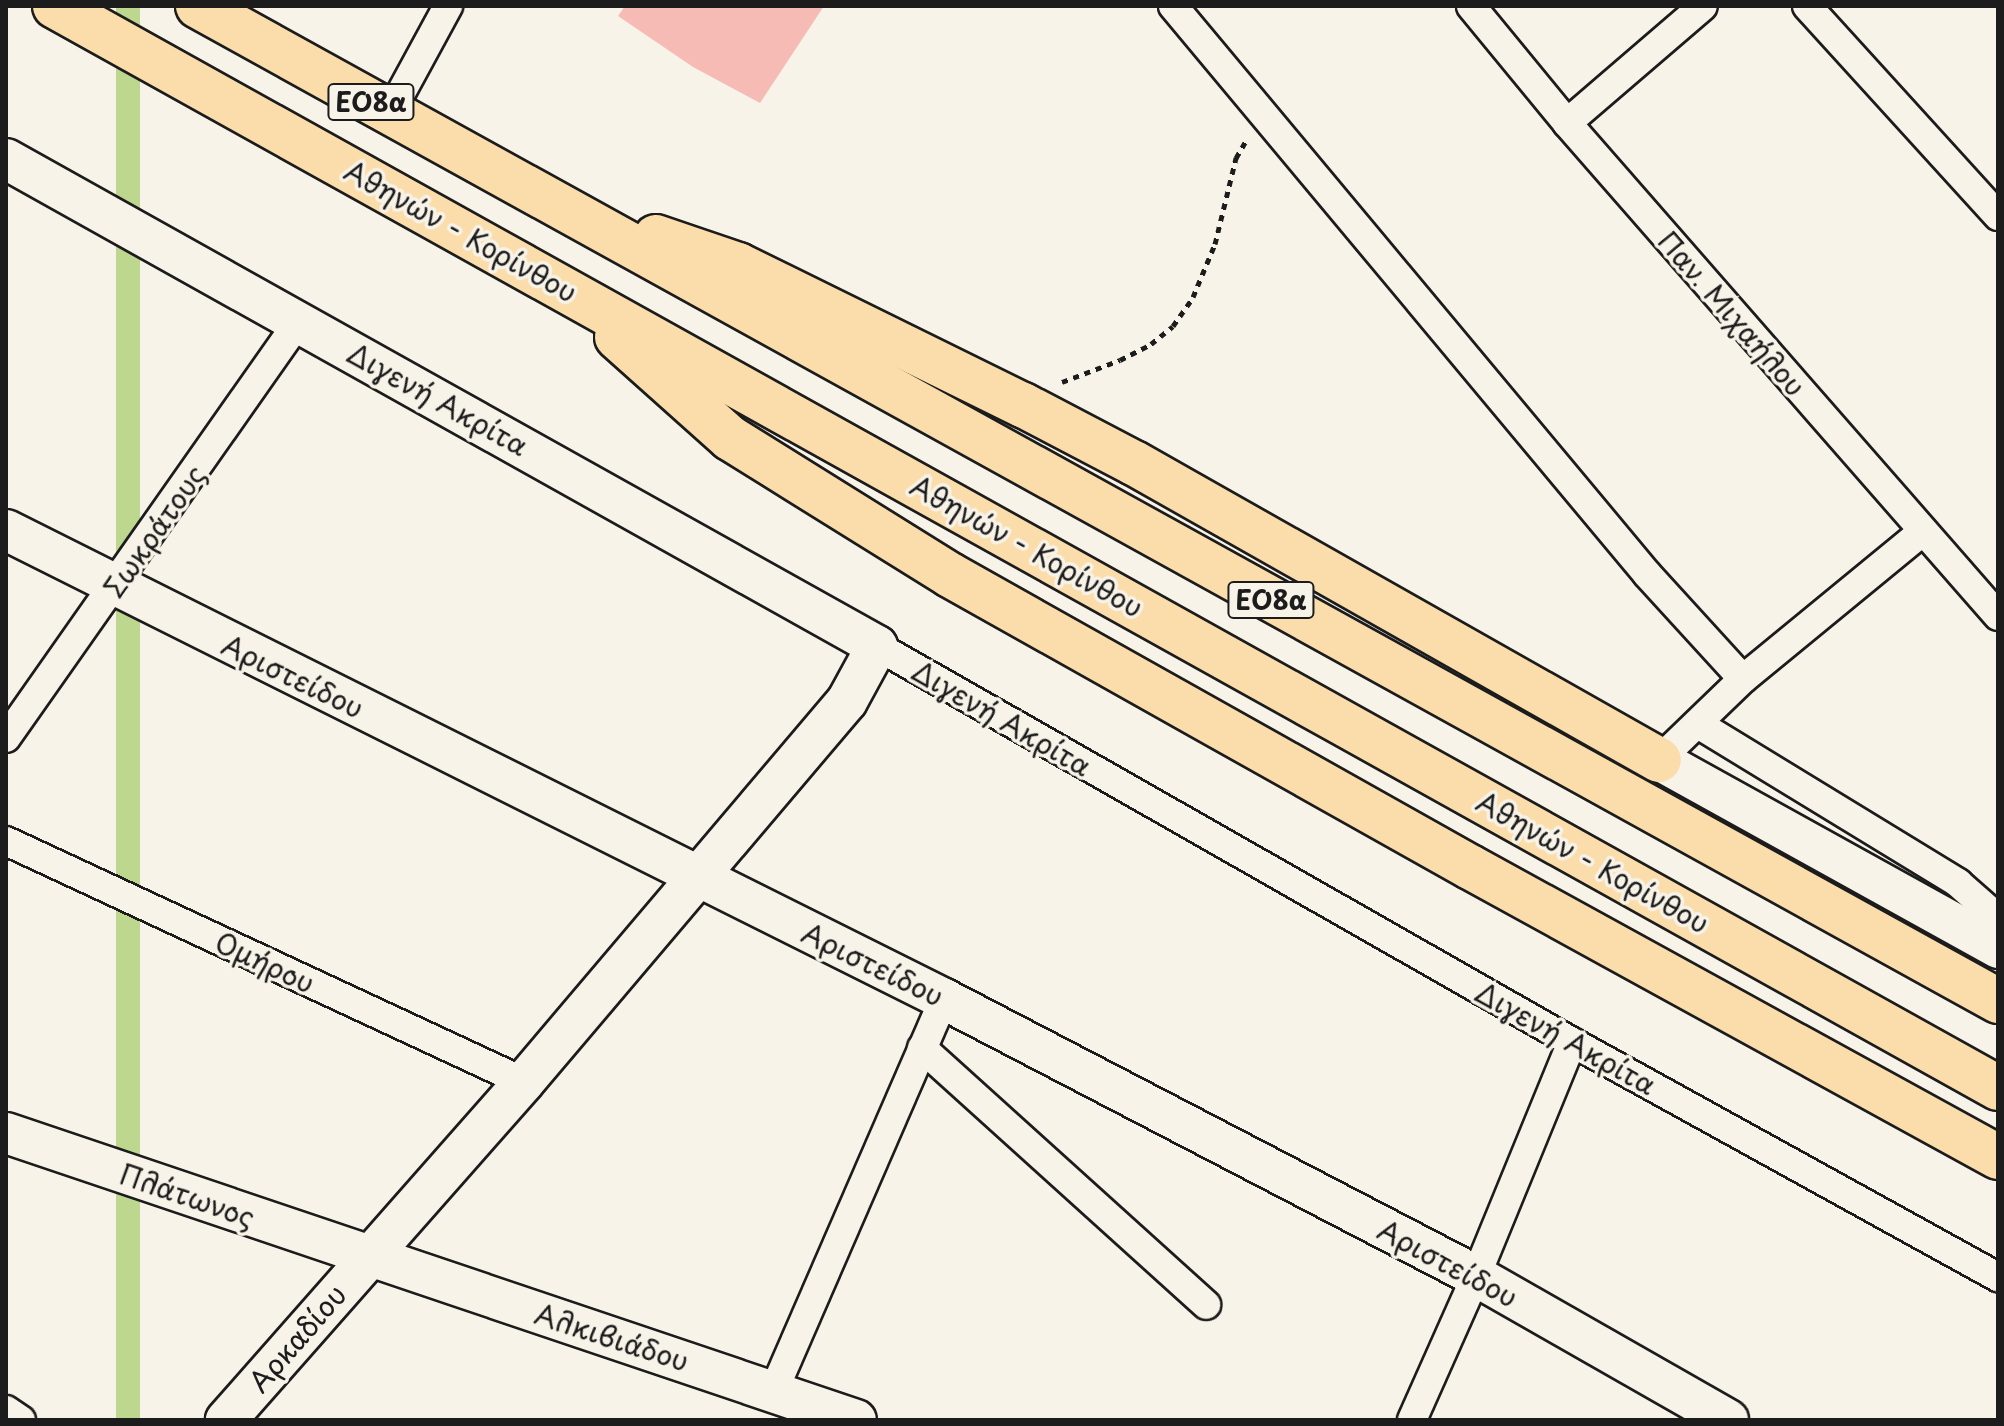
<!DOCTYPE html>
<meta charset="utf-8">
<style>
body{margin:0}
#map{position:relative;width:2004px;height:1426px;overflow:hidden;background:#f7f3e8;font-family:"Playpen Sans",sans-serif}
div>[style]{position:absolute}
.green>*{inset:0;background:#bdd78e;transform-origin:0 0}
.building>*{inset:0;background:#f7bbb5}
.path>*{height:5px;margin-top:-2.5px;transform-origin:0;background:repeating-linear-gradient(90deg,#1c1c1c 0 6px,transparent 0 12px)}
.roads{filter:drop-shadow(2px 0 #1c1c1c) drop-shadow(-2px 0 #1c1c1c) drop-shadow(0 2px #1c1c1c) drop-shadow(0 -2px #1c1c1c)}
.street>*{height:28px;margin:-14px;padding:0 14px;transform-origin:14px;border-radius:14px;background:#f7f3e8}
.secondary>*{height:40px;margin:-20px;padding:0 20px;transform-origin:20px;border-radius:20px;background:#f7f3e8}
.highway>*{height:44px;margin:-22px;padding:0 22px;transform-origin:22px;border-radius:22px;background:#faddab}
span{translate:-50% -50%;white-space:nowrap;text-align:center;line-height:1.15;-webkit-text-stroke:7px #f7f3e8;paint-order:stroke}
.shield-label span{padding:2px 6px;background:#f7f3e8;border:2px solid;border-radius:6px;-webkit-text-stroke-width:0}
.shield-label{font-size:26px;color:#1c1c1c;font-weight:700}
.street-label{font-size:28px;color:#1c1c1c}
.frame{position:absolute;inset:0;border:8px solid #1c1c1c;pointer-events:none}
</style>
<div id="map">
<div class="green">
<div style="left:116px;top:6px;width:24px;height:2153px"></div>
</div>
<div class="building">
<div style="clip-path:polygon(625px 6px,824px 6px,760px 103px,693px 67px,618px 16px)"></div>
</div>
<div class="path">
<div style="left:1062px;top:382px;width:62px;rotate:-20.8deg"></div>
<div style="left:1120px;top:360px;width:35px;rotate:-27deg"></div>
<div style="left:1151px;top:344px;width:28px;rotate:-39deg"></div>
<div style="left:1173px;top:326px;width:35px;rotate:-55deg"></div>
<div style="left:1193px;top:297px;width:57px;rotate:-67.5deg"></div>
<div style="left:1215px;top:244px;width:89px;rotate:-76.3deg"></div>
<div style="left:1236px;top:158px;width:20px;rotate:-60deg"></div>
</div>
<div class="roads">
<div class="street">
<div style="left:1173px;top:6px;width:740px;rotate:50.15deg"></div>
<div style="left:1647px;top:574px;width:142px;rotate:47.6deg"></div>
<div style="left:1471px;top:6px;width:151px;rotate:50.6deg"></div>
<div style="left:1567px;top:123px;width:655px;rotate:48.84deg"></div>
<div style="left:1807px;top:6px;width:284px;rotate:47.7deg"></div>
<div style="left:390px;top:113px;width:122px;rotate:-61.5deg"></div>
<div style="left:1567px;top:123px;width:179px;rotate:-40.7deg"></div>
<div style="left:877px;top:646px;width:800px;rotate:29.67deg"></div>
<div style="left:1572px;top:1042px;width:487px;rotate:28.9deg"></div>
<div style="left:1698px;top:724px;width:305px;rotate:31.4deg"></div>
<div style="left:1958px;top:883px;width:53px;rotate:41.2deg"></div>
<div style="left:6px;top:738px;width:510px;rotate:-54.91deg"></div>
<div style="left:1659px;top:760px;width:117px;rotate:-44deg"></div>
<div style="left:1743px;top:679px;width:232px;rotate:-39.4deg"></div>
<div style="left:6px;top:841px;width:571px;rotate:24.95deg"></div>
<div style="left:922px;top:1048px;width:383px;rotate:42.1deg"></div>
<div style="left:774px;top:1390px;width:426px;rotate:-66.5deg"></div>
<div style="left:6px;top:1410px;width:18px;rotate:34deg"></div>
<div style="left:1412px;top:1420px;width:158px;rotate:-66deg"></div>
<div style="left:1476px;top:1276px;width:253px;rotate:-67.7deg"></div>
</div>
<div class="secondary">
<div style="left:6px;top:159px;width:998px;rotate:29.21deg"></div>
<div style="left:877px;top:646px;width:63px;rotate:118.6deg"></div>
<div style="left:847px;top:701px;width:499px;rotate:130.3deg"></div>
<div style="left:524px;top:1082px;width:451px;rotate:131.4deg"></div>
<div style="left:6px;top:530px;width:1049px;rotate:26.57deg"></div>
<div style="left:944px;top:999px;width:600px;rotate:27.5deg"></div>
<div style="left:1476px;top:1276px;width:290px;rotate:29.7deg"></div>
<div style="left:1659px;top:760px;width:388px;rotate:29deg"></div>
<div style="left:6px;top:1133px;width:897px;rotate:18.66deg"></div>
</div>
<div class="highway">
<div style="left:55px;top:6px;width:2224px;rotate:29.11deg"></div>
<div style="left:198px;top:6px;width:2057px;rotate:28.93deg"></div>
<div style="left:656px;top:237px;width:87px;rotate:18.9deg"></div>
<div style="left:738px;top:265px;width:318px;rotate:26.2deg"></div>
<div style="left:1023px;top:405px;width:125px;rotate:27.6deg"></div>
<div style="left:1134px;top:463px;width:603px;rotate:29.5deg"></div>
<div style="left:617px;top:337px;width:152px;rotate:41.8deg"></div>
<div style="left:730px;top:438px;width:259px;rotate:31.9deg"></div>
<div style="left:950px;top:575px;width:596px;rotate:29.32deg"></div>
<div style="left:1470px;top:867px;width:602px;rotate:28.78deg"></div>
</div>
</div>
<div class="shield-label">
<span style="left:371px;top:102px">ΕΟ8α</span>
<span style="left:1271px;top:600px">ΕΟ8α</span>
</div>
<div class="street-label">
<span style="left:461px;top:231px;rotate:29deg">Αθηνών - Κορίνθου</span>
<span style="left:1732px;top:313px;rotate:49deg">Παν. Μιχαήλου</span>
<span style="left:438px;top:399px;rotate:29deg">Διγενή Ακρίτα</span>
<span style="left:154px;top:531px;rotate:-55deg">Σωκράτους</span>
<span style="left:1027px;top:546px;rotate:29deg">Αθηνών - Κορίνθου</span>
<span style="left:293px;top:676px;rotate:26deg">Αριστείδου</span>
<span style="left:1002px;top:718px;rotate:30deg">Διγενή Ακρίτα</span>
<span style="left:1593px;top:862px;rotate:29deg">Αθηνών - Κορίνθου</span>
<span style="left:265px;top:962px;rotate:25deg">Ομήρου</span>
<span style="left:873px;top:964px;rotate:26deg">Αριστείδου</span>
<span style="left:1566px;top:1038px;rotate:29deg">Διγενή Ακρίτα</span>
<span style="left:187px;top:1195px;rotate:19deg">Πλάτωνος</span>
<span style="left:1448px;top:1263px;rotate:28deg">Αριστείδου</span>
<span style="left:612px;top:1337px;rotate:18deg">Αλκιβιάδου</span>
<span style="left:297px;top:1338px;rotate:-49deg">Αρκαδίου</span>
</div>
<div class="frame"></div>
</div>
